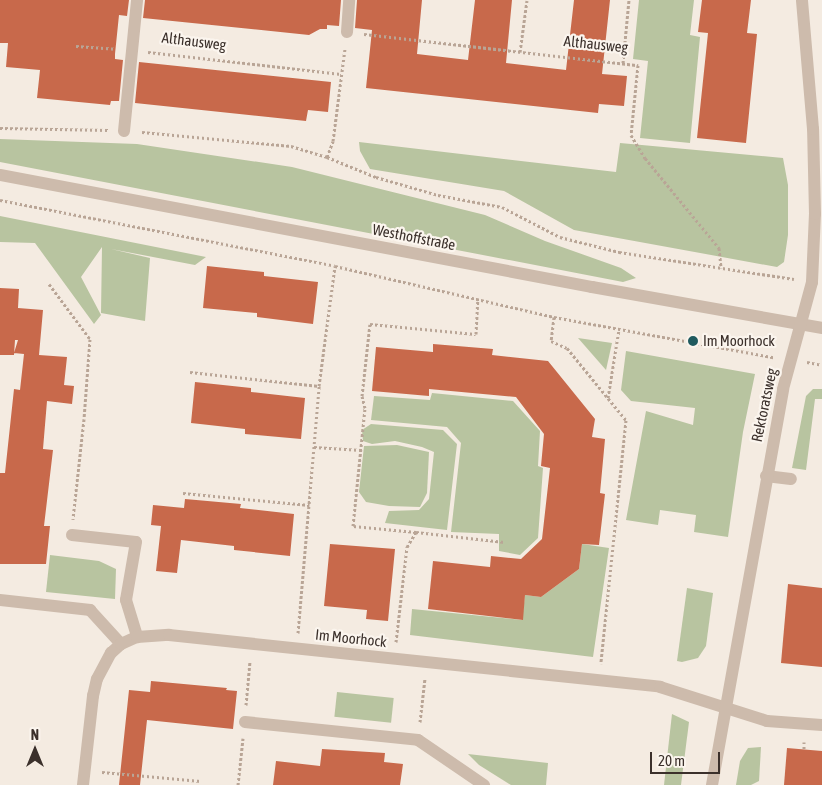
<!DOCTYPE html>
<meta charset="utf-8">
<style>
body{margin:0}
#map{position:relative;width:822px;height:785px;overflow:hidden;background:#f4ebe1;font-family:"Asap Condensed",sans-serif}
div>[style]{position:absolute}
.green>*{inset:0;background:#b8c4a0;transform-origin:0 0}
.building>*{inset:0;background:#c8694b}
.path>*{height:3px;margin-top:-1.5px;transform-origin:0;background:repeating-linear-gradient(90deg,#b9a596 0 2.5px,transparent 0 5px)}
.minor>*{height:12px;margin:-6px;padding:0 6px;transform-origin:6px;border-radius:6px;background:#cdbbac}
.dots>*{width:14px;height:14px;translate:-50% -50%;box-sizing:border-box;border:2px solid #fbf5ee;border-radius:50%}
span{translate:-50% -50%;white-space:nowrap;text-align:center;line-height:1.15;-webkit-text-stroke:4.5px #fbf5ee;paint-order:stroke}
.street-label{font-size:15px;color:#3b302b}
.poi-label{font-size:15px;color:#3b302b}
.left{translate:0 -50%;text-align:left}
.north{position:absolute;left:10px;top:725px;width:50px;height:50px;-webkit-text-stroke:4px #fbf5ee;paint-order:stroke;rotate:0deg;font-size:14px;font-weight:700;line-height:20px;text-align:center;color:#3b302b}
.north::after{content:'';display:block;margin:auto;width:18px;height:22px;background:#3b302b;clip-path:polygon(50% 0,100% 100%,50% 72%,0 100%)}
.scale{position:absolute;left:650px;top:752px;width:70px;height:22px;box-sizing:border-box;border:2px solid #3b302b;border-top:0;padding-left:6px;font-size:15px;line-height:18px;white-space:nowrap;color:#3b302b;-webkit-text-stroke:4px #fbf5ee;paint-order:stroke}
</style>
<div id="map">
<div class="green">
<div style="clip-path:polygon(639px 0,694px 0,690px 35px,700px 37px,690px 143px,640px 138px,648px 61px,633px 59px)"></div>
<div style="clip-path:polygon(0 139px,137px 144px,292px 167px,485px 215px,545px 241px,621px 268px,636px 278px,623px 282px,0 162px)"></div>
<div style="clip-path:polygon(359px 142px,616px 172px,620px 143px,783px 158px,788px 185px,788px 235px,784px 262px,777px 267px,574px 230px,504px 191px,370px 169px,360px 151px)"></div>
<div style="clip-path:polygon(0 216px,206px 257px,195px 265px,111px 249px,150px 258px,145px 321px,101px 313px,102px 247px,81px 277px,101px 315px,94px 324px,35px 243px,0 242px)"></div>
<div style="clip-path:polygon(578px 338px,612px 343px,606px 370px)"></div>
<div style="clip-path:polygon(626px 351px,755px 374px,743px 432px,728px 537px,694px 532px,696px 515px,660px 510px,658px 525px,626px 520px,646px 411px,693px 425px,695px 408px,631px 401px,621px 390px)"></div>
<div style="clip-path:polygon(813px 389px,822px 389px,822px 399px,815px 399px,806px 470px,792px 468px,806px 396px)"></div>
<div style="clip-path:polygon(432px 393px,513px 401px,540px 431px,538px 466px,543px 468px,538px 538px,520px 555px,499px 551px,499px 534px,451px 532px,461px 443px,447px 427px,371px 420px,374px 396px,430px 400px)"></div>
<div style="clip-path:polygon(371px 424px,443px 430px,457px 444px,447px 530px,385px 523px,389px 511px,419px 510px,429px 499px,434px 452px,422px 447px,395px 441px,372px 444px,363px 441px,362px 430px)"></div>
<div style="clip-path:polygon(397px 445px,429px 452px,427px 493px,420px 507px,389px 506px,366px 502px,359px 492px,364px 446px)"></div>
<div style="clip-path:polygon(582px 544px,609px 548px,593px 657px,410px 635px,412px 609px,522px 620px,525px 595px,541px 597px,579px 569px)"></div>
<div style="clip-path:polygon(50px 555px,99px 561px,116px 569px,115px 599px,46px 592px)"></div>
<div style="clip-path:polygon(687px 588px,713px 593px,706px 646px,698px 658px,682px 662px,677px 661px)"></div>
<div style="left:337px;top:692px;width:57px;height:25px;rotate:6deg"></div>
<div style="clip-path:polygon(672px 714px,689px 722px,681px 785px,664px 785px)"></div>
<div style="clip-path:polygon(761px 747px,759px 781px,751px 785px,736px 785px,740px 761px,748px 748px)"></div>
<div style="clip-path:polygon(468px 754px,548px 763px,546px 785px,511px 785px,479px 765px)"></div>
</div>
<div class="building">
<div style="clip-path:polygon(0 0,129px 0,127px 16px,119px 15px,115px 54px,115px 59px,123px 60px,119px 101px,111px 101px,110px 105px,37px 98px,40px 70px,6px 67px,8px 43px,0 43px)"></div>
<div style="clip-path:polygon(145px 0,341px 0,339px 26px,327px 25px,327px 29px,320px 29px,309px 35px,143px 18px)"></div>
<div style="clip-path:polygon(357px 0,422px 0,417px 54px,468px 60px,475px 0,512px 0,506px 63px,566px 70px,574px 0,610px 0,602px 74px,627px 76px,624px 106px,599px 104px,598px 113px,366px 88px,372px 30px,355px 28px)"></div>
<div style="clip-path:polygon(702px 0,751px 0,747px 33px,757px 34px,746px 143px,697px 138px,708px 33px,698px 32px)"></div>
<div style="clip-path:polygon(139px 62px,331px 82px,328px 112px,308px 110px,306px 121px,135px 103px)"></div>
<div style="clip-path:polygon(207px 266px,264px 272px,264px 276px,318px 282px,313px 324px,257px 317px,257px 313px,203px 308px)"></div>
<div style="clip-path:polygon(0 288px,19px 289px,18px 308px,43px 310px,39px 355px,67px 357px,64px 385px,74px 386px,72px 404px,47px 401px,43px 449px,53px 450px,44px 526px,50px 526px,46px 564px,0 564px,0 473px,5px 473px,14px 389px,20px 390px,24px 354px,14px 353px,18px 340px,15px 340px,14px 355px,0 355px)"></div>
<div style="clip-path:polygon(433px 344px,493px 349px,492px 355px,548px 361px,595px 419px,592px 437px,605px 439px,600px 493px,605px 494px,599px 545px,582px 544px,579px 569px,541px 597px,525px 595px,523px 620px,428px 609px,433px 561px,490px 567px,491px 556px,521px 559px,542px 539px,550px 468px,541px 466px,544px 434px,516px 397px,429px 389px,429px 396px,372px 391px,376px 347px,433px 352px)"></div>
<div style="clip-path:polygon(195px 382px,251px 388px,251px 392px,305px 398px,301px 439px,245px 434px,245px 429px,191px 423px)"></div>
<div style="clip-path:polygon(185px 499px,241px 504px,240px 508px,294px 514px,290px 556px,234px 550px,234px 546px,181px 540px,177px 573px,156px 571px,161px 526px,151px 525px,153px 505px,184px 508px)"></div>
<div style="clip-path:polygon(330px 544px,395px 549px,388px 621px,366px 619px,367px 610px,324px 606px)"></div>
<div style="clip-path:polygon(788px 584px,822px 588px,822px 667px,781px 663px)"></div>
<div style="clip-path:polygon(151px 681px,227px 688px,226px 690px,237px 691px,233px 729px,147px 720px,140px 785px,119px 785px,129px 690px,150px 692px)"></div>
<div style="clip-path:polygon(787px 748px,822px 751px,822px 785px,784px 785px)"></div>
<div style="clip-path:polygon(322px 749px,385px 753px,384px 762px,403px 764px,400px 785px,273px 785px,276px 761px,320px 766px)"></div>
</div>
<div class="path">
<div style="left:364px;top:34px;width:276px;rotate:6.5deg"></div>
<div style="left:638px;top:65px;width:70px;rotate:95.7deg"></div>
<div style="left:631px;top:135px;width:27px;rotate:59deg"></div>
<div style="left:645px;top:158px;width:117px;rotate:50.6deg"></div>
<div style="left:719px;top:248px;width:20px;rotate:84deg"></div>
<div style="left:76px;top:46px;width:39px;rotate:4deg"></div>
<div style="left:148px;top:52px;width:194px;rotate:6.5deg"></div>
<div style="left:520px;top:52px;width:52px;rotate:-82.3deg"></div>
<div style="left:623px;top:63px;width:63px;rotate:-84.6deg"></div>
<div style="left:0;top:128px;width:108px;rotate:1.1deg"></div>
<div style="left:142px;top:132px;width:150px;rotate:5.4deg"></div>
<div style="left:291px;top:146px;width:38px;rotate:17deg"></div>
<div style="left:327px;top:157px;width:53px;rotate:22.2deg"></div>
<div style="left:376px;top:177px;width:65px;rotate:16.2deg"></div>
<div style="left:438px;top:195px;width:65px;rotate:10.6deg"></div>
<div style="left:502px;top:207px;width:65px;rotate:27.3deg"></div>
<div style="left:560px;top:237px;width:61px;rotate:14.3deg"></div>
<div style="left:619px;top:252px;width:177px;rotate:8.8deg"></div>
<div style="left:327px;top:157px;width:17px;rotate:-69deg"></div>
<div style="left:333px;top:141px;width:93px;rotate:-82.6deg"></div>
<div style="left:0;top:200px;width:341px;rotate:11.1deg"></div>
<div style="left:335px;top:266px;width:225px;rotate:13.1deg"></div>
<div style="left:554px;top:317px;width:223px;rotate:10.4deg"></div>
<div style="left:49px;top:284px;width:69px;rotate:53.3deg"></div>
<div style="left:90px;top:339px;width:80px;rotate:94.3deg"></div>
<div style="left:84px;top:419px;width:101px;rotate:96.3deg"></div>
<div style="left:554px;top:317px;width:24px;rotate:97deg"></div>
<div style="left:551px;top:341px;width:17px;rotate:24deg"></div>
<div style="left:567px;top:348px;width:93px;rotate:50.7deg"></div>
<div style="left:626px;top:420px;width:245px;rotate:95.9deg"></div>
<div style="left:807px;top:362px;width:15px;rotate:11deg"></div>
<div style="left:190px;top:372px;width:130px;rotate:6.2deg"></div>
<div style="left:608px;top:398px;width:70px;rotate:-80.9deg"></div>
<div style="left:314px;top:447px;width:47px;rotate:3.7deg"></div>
<div style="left:183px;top:493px;width:127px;rotate:5.4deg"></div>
<div style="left:416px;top:532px;width:63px;rotate:-174.6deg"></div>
<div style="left:353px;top:526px;width:119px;rotate:-84.2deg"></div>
<div style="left:365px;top:408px;width:12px;rotate:-104deg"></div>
<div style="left:362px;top:396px;width:72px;rotate:-83.7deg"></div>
<div style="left:370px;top:324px;width:106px;rotate:5.4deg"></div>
<div style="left:476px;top:334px;width:33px;rotate:-87deg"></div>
<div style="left:298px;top:633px;width:248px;rotate:-85.1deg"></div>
<div style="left:319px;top:386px;width:121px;rotate:-82.4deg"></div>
<div style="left:396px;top:642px;width:96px;rotate:-83.4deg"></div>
<div style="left:407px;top:547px;width:17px;rotate:-59deg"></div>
<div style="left:416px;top:532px;width:89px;rotate:6.5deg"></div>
<div style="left:246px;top:705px;width:44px;rotate:-84.8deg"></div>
<div style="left:420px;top:722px;width:44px;rotate:-83.5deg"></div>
<div style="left:804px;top:749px;width:7px;rotate:-90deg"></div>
<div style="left:102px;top:772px;width:99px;rotate:5.2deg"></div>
<div style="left:238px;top:785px;width:47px;rotate:-83.9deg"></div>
</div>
<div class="minor">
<div style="left:347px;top:32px;width:32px;rotate:-86deg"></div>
<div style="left:124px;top:131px;width:132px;rotate:-84.3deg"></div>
<div style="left:0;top:175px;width:603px;rotate:10.71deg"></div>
<div style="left:592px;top:287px;width:234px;rotate:10.1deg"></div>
<div style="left:766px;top:476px;width:25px;rotate:7deg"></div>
<div style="left:72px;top:535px;width:64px;rotate:6.2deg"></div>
<div style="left:136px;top:542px;width:59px;rotate:99.8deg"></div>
<div style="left:126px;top:600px;width:39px;rotate:73deg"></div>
<div style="left:0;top:600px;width:91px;rotate:6.3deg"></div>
<div style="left:90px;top:610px;width:46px;rotate:47.6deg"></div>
<div style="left:245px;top:722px;width:174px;rotate:5.9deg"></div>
<div style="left:418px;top:740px;width:80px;rotate:34.3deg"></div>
<div style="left:83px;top:785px;width:90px;rotate:-83.6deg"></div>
<div style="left:93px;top:696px;width:17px;rotate:-77deg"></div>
<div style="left:97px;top:679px;width:30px;rotate:-62deg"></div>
<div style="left:111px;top:653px;width:13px;rotate:-42deg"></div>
<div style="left:121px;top:644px;width:17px;rotate:-24deg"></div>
<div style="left:137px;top:637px;width:32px;rotate:-4deg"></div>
<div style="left:169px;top:635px;width:494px;rotate:6deg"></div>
<div style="left:660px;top:687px;width:112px;rotate:17.6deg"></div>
<div style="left:767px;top:721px;width:55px;rotate:4.2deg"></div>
<div style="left:712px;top:785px;width:402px;rotate:-79.8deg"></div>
<div style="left:783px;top:389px;width:111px;rotate:-74.8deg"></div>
<div style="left:812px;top:282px;width:68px;rotate:-87.5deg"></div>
<div style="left:815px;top:214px;width:85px;rotate:-91.3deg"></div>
<div style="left:813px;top:129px;width:129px;rotate:-94.9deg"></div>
</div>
<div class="dots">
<div style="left:693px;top:341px;background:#1f5a5e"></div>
</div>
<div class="street-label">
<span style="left:194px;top:41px;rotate:7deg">Althausweg</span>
<span style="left:596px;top:44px;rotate:6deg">Althausweg</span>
<span style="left:414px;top:237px;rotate:11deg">Westhoffstraße</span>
<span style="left:764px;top:405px;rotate:-78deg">Rektoratsweg</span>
<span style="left:351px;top:638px;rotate:6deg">Im Moorhock</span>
</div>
<div class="poi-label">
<span class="left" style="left:703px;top:341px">Im Moorhock</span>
</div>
<div class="north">N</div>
<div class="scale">20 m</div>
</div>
